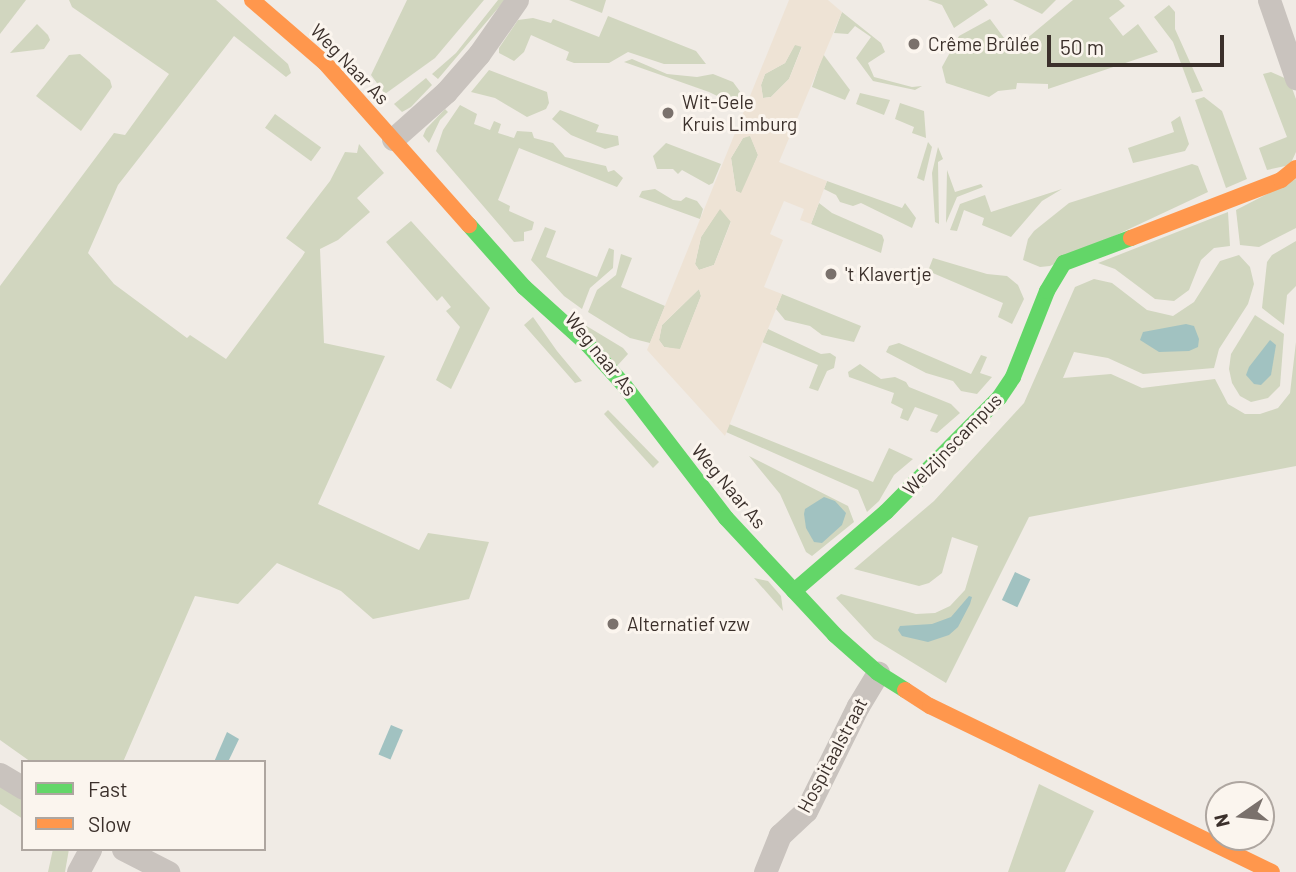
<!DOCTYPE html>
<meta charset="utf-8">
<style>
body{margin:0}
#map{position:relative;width:1296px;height:872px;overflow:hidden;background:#f0ebe5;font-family:Barlow,sans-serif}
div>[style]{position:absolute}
.green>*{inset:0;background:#d1d6bf;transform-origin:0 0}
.plaza>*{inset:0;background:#eee3d5}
.water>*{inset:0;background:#a1c2c1;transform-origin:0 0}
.street>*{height:23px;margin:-11.5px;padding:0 11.5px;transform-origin:11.5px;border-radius:11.5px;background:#c9c3be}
.fast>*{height:16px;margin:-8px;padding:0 8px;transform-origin:8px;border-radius:8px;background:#63d668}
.slow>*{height:16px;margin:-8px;padding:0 8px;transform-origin:8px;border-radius:8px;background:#ff974d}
.dots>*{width:19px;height:19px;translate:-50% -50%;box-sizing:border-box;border:4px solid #fbf5ee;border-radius:50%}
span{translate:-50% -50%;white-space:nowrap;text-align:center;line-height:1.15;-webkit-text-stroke:6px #fbf5ee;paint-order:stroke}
.poi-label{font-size:19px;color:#3b302b}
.left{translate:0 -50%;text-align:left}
.street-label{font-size:19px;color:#3b302b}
.legend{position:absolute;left:21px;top:760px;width:245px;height:91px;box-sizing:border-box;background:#fbf5ee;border:2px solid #aea6a0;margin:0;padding:9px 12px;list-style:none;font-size:21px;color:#3b302b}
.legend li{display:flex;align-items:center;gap:14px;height:35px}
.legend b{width:35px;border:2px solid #aea6a0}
.north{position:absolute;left:1205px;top:781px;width:70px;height:70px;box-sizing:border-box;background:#fbf5ee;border:2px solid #aea6a0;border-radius:50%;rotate:256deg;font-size:19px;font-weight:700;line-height:28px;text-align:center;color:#3b302b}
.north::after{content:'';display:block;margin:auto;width:24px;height:32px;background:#7a716c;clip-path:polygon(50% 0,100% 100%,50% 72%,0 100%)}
.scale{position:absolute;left:1047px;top:35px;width:177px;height:32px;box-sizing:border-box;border:4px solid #3b302b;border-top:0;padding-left:9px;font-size:21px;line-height:24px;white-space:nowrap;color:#3b302b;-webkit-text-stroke:5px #fbf5ee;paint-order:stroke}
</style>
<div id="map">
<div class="green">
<div style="clip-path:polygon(0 0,26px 0,0 34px)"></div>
<div style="clip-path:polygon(69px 0,216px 0,288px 64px,291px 73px,286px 77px,234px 36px,118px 185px,88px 253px,114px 284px,187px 338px,190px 335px,226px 359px,302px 257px,305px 252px,286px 238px,330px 181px,345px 152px,357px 153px,359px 144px,384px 173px,357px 198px,370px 212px,338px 240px,320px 249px,324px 343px,385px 356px,318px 504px,419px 550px,428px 533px,489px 542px,469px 599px,373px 619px,341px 591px,277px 563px,238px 604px,195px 596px,123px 762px,31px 762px,0 740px,0 286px,114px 133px,125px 135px,169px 74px,72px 7px)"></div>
<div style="clip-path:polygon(407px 0,484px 0,435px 58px,385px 94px,371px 75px)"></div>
<div style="clip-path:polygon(498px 0,505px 0,438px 79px,432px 74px,456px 53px)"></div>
<div style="clip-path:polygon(569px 0,606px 0,602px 13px)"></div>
<div style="clip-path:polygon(928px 0,984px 0,988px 5px,954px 28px,942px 5px)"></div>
<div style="clip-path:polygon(1013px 0,1056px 0,1042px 14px)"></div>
<div style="clip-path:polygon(1073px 0,1119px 0,1125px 6px,1109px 18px,1123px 36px,1138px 24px,1158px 52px,1048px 89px,1048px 84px,1017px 83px,1016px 89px,998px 91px,989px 97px,946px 83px,942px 67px,959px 36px,990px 19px,1013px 50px)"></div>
<div style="clip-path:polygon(1169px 5px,1175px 12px,1175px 29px,1203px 91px,1192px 93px,1173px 42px,1154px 17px)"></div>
<div style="clip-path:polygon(842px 12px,881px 43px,885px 52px,868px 63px,874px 77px,912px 87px,922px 86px,915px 90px,873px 81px,856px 58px,871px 37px,855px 26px,848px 34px,834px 33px)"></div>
<div style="clip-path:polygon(608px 16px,696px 51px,706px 64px,664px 64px,628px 52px,609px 63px,574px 63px,566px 60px,569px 52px,531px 35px,524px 52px,514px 61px,499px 53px,499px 48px,518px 20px,533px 18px,551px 23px,553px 19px,599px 37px)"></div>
<div style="clip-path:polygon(37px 24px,48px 35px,50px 40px,44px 49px,10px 53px)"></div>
<div style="clip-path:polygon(795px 44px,802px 46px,789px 79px,771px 97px,763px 98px,761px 85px,765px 74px,785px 63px)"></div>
<div style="clip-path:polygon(80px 54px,110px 80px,112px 87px,81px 131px,36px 96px,69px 55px)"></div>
<div style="clip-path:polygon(823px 54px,850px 90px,845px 100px,812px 87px)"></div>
<div style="clip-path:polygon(632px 59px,667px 74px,697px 77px,713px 74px,733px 82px,747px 101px,744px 109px,709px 92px,624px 62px)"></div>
<div style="clip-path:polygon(489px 70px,547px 92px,549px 103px,546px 109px,527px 117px,495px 98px,471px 92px)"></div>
<div style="clip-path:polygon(1271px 72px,1289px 80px,1296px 99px,1296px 152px,1290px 165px,1267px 170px,1259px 148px,1287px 137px,1263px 74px)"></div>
<div style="clip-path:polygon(426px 78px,432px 85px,411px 107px,402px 112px,394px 104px)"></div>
<div style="clip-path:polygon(860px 93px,890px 100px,884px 115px,856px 104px)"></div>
<div style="clip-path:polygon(1204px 97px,1222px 111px,1247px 179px,1226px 188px,1195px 100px)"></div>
<div style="clip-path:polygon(900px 103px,924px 111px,926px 138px,912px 133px,914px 127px,895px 119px)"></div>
<div style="clip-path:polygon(460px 105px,477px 114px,474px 124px,490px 130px,494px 121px,501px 124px,498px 133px,514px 138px,517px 131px,532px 132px,534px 138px,553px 143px,565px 157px,606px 166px,608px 172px,614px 170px,623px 178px,617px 187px,519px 148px,498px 200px,510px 206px,509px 211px,534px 222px,532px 230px,524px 232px,524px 241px,514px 242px,436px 151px,443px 130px)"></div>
<div style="clip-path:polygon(445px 109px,448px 112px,440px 120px,429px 143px,423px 136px,426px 129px)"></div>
<div style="clip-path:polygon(560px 110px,599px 125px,596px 132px,618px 136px,619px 145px,605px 149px,571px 135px,552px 119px)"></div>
<div style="left:275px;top:114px;width:57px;height:17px;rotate:36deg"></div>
<div style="clip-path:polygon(1180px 116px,1189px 144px,1185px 151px,1133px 163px,1128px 148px,1174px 132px,1171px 122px)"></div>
<div style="clip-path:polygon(750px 135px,758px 155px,742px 194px,736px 191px,731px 158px,743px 138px)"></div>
<div style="clip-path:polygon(928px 142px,932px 147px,924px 181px,917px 178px)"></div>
<div style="clip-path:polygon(666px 143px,721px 164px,713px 183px,709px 185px,682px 170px,678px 174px,673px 169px,657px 169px,653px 156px)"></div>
<div style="clip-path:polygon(938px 147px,943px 159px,938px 162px,939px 224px,935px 222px,932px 173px)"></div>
<div style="clip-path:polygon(1192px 164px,1198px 166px,1208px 192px,1050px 266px,1040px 267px,1023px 260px,1028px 239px,1034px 231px,1069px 203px)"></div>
<div style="clip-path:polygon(947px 170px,955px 192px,981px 184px,983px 187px,957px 197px,946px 223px)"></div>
<div style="clip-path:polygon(1296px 179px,1296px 228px,1259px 247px,1240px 245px,1236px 210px)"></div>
<div style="clip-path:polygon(827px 181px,902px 208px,905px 203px,916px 218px,912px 228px,861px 203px,853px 206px,840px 202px,836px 195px,824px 189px)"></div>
<div style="clip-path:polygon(655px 189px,673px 200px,681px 201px,686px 197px,697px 201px,703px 209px,700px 219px,639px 197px,642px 191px)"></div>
<div style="clip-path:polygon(1062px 189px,1042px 201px,1011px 237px,982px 225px,984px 218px,964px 210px,957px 231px,950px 230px,960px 204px,985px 195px,991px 212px)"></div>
<div style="clip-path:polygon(819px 203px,832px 213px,882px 235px,884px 240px,881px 253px,811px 224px)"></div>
<div style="clip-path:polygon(720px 208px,731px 221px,714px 265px,699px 270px,695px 264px,701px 237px)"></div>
<div style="clip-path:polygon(1228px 212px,1230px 246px,1214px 248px,1201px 260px,1189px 290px,1174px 301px,1155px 299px,1115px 269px,1098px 263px)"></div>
<div style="clip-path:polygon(411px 221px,490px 308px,451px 389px,436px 380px,460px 327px,446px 311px,451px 307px,442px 296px,437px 301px,386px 242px)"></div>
<div style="clip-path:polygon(545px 227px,556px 231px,546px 257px,597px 277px,609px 248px,614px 250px,613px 268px,590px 288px,582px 309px,564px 296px,531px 260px)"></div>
<div style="clip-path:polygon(1296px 241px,1296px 286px,1287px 295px,1284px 325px,1262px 308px,1267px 262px,1272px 255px)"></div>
<div style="clip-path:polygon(621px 254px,632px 258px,621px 287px,665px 306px,650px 343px,630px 338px,588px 312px,597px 290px,616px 275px)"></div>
<div style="clip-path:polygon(1239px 255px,1250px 267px,1254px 284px,1248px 304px,1219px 349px,1214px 368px,1143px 374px,1108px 358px,1074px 352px,1063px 378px,1111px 374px,1142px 388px,1215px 379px,1228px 404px,1245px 414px,1260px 414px,1278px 408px,1290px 393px,1296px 342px,1296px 466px,1029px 517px,946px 683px,874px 639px,836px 598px,841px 594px,916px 614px,935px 613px,950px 606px,965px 590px,978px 546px,952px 537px,942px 573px,929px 583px,919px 586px,854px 569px,934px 501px,1024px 403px,1075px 287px,1094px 279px,1112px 283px,1147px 310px,1173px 316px,1194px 302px,1220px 261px)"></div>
<div style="clip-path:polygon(933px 258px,987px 274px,1007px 276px,1018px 285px,1024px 299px,1012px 324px,998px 317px,1003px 303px,928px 271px)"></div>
<div style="clip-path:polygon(699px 289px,701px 296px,680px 350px,664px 347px,659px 340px,662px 325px)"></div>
<div style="clip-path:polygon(782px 294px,861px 326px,854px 342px,822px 335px,810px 326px,785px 320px,776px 309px)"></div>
<div style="clip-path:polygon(1255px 315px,1284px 334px,1280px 386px,1268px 398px,1251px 402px,1240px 396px,1232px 383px,1229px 369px,1231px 354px)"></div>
<div style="clip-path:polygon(533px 317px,557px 351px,582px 381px,575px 383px,524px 325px)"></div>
<div style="clip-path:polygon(575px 319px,623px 348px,628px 354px,617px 366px)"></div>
<div style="clip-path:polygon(768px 329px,821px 354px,830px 353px,836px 357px,834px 368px,827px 371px,818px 391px,809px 388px,818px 365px,762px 342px)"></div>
<div style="clip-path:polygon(899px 343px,971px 374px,981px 355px,987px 357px,980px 373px,992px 377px,977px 394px,961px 391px,953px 381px,926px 373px,886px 352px,889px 346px)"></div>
<div style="clip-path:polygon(860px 364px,881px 379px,895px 377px,906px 382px,909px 387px,951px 404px,960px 413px,937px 433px,930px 431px,938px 415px,915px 407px,908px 421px,900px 418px,903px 409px,891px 403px,894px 393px,849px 377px,848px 372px)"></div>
<div style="clip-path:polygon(608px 410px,659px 462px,653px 468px,604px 414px)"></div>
<div style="clip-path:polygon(729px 424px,873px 482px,889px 448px,913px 459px,894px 475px,879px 501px,867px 512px,858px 490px,726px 432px)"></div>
<div style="clip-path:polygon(749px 456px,848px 506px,854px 522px,812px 556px,806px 552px,780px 494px)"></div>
<div style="clip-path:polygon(754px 578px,768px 581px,781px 596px,783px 611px)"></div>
<div style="clip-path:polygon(0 784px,23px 799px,23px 819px,0 804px)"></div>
<div style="clip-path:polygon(1039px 784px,1094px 811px,1065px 872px,1008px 872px)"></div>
<div style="clip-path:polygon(53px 849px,69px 849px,65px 872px,48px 872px)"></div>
</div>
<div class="plaza">
<div style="clip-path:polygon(evenodd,789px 0,828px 0,842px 12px,779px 162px,827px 181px,811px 224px,800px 220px,804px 209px,784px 201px,770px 234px,783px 240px,764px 287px,782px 294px,725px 436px,647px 350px,789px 0,795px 45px,802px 47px,789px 79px,771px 97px,763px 98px,761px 85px,765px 74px,785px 63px,795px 45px,789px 0,750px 136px,758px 155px,741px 193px,736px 191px,731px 158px,743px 138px,750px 136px,789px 0,720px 209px,731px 222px,714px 265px,699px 270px,695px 264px,701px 237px,720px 209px,789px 0,699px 289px,701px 296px,680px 349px,664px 347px,659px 340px,662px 325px,699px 289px)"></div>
</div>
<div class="water">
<div style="clip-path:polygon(1186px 324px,1194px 326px,1199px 339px,1198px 347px,1189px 351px,1159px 352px,1140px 340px,1143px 332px)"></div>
<div style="clip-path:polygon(1270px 340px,1276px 345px,1271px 375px,1261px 385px,1254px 384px,1246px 375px,1249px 367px)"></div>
<div style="clip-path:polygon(824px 497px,835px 501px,846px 513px,842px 525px,822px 543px,814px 542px,806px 528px,804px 514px,805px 509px)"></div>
<div style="left:1015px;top:572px;width:17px;height:31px;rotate:25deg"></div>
<div style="clip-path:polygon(969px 596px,972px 597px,970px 604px,958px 627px,949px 635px,928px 642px,902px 636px,898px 630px,900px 626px,932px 624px,951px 617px)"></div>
<div style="left:391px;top:725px;width:13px;height:32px;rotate:23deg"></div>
<div style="clip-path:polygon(227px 732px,239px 739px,228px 762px,214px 762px)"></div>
</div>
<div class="street">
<div style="left:1269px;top:0;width:83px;rotate:70.9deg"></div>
<div style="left:393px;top:139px;width:71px;rotate:-41.6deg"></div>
<div style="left:446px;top:92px;width:50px;rotate:-49deg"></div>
<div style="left:479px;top:54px;width:66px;rotate:-54.9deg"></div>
<div style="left:0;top:774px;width:27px;rotate:31deg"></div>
<div style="left:123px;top:849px;width:51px;rotate:27.1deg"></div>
<div style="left:78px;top:872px;width:26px;rotate:-62deg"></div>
<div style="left:765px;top:872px;width:40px;rotate:-68deg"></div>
<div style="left:780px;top:835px;width:35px;rotate:-43deg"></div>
<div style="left:806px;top:811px;width:117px;rotate:-63.7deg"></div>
<div style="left:858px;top:706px;width:39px;rotate:-59deg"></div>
</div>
<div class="fast">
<div style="left:469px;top:225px;width:83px;rotate:48.4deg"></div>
<div style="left:524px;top:287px;width:85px;rotate:42.1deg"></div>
<div style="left:587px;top:344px;width:55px;rotate:47.9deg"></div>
<div style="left:624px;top:385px;width:168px;rotate:52.5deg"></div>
<div style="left:726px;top:518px;width:160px;rotate:47deg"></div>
<div style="left:835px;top:635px;width:57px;rotate:41.5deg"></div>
<div style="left:878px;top:673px;width:32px;rotate:32deg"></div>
<div style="left:794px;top:591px;width:121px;rotate:-40.7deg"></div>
<div style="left:886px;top:512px;width:161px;rotate:-45.3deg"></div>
<div style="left:999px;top:398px;width:25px;rotate:-56deg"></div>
<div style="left:1013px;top:377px;width:92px;rotate:-68.4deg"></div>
<div style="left:1047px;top:291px;width:33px;rotate:-59deg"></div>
<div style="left:1064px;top:263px;width:72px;rotate:-20.5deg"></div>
</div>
<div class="slow">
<div style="left:252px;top:0;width:96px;rotate:40.8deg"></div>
<div style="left:325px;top:63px;width:217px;rotate:48.4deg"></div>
<div style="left:1131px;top:238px;width:161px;rotate:-21.1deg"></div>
<div style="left:1281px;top:180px;width:19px;rotate:-39deg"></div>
<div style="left:905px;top:690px;width:30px;rotate:33deg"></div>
<div style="left:930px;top:706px;width:380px;rotate:25.9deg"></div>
</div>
<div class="dots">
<div style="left:914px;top:44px;background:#7a716c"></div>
<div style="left:668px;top:113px;background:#7a716c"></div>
<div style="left:831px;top:274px;background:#7a716c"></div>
<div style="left:613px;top:624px;background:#7a716c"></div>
</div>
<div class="poi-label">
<span class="left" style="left:928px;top:44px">Crême Brûlée</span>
<span class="left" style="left:682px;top:113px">Wit-Gele<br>Kruis Limburg</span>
<span class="left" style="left:845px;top:274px">'t Klavertje</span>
<span class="left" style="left:627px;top:624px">Alternatief vzw</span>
</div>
<div class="street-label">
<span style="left:350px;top:64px;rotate:46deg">Weg Naar As</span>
<span style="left:601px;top:354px;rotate:51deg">Weg naar As</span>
<span style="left:952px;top:444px;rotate:-46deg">Welzijnscampus</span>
<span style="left:729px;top:486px;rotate:50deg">Weg Naar As</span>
<span style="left:832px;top:755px;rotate:-62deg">Hospitaalstraat</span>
</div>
<ul class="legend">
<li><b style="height:9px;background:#63d668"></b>Fast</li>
<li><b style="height:9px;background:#ff974d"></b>Slow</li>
</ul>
<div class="north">N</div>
<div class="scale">50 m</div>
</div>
